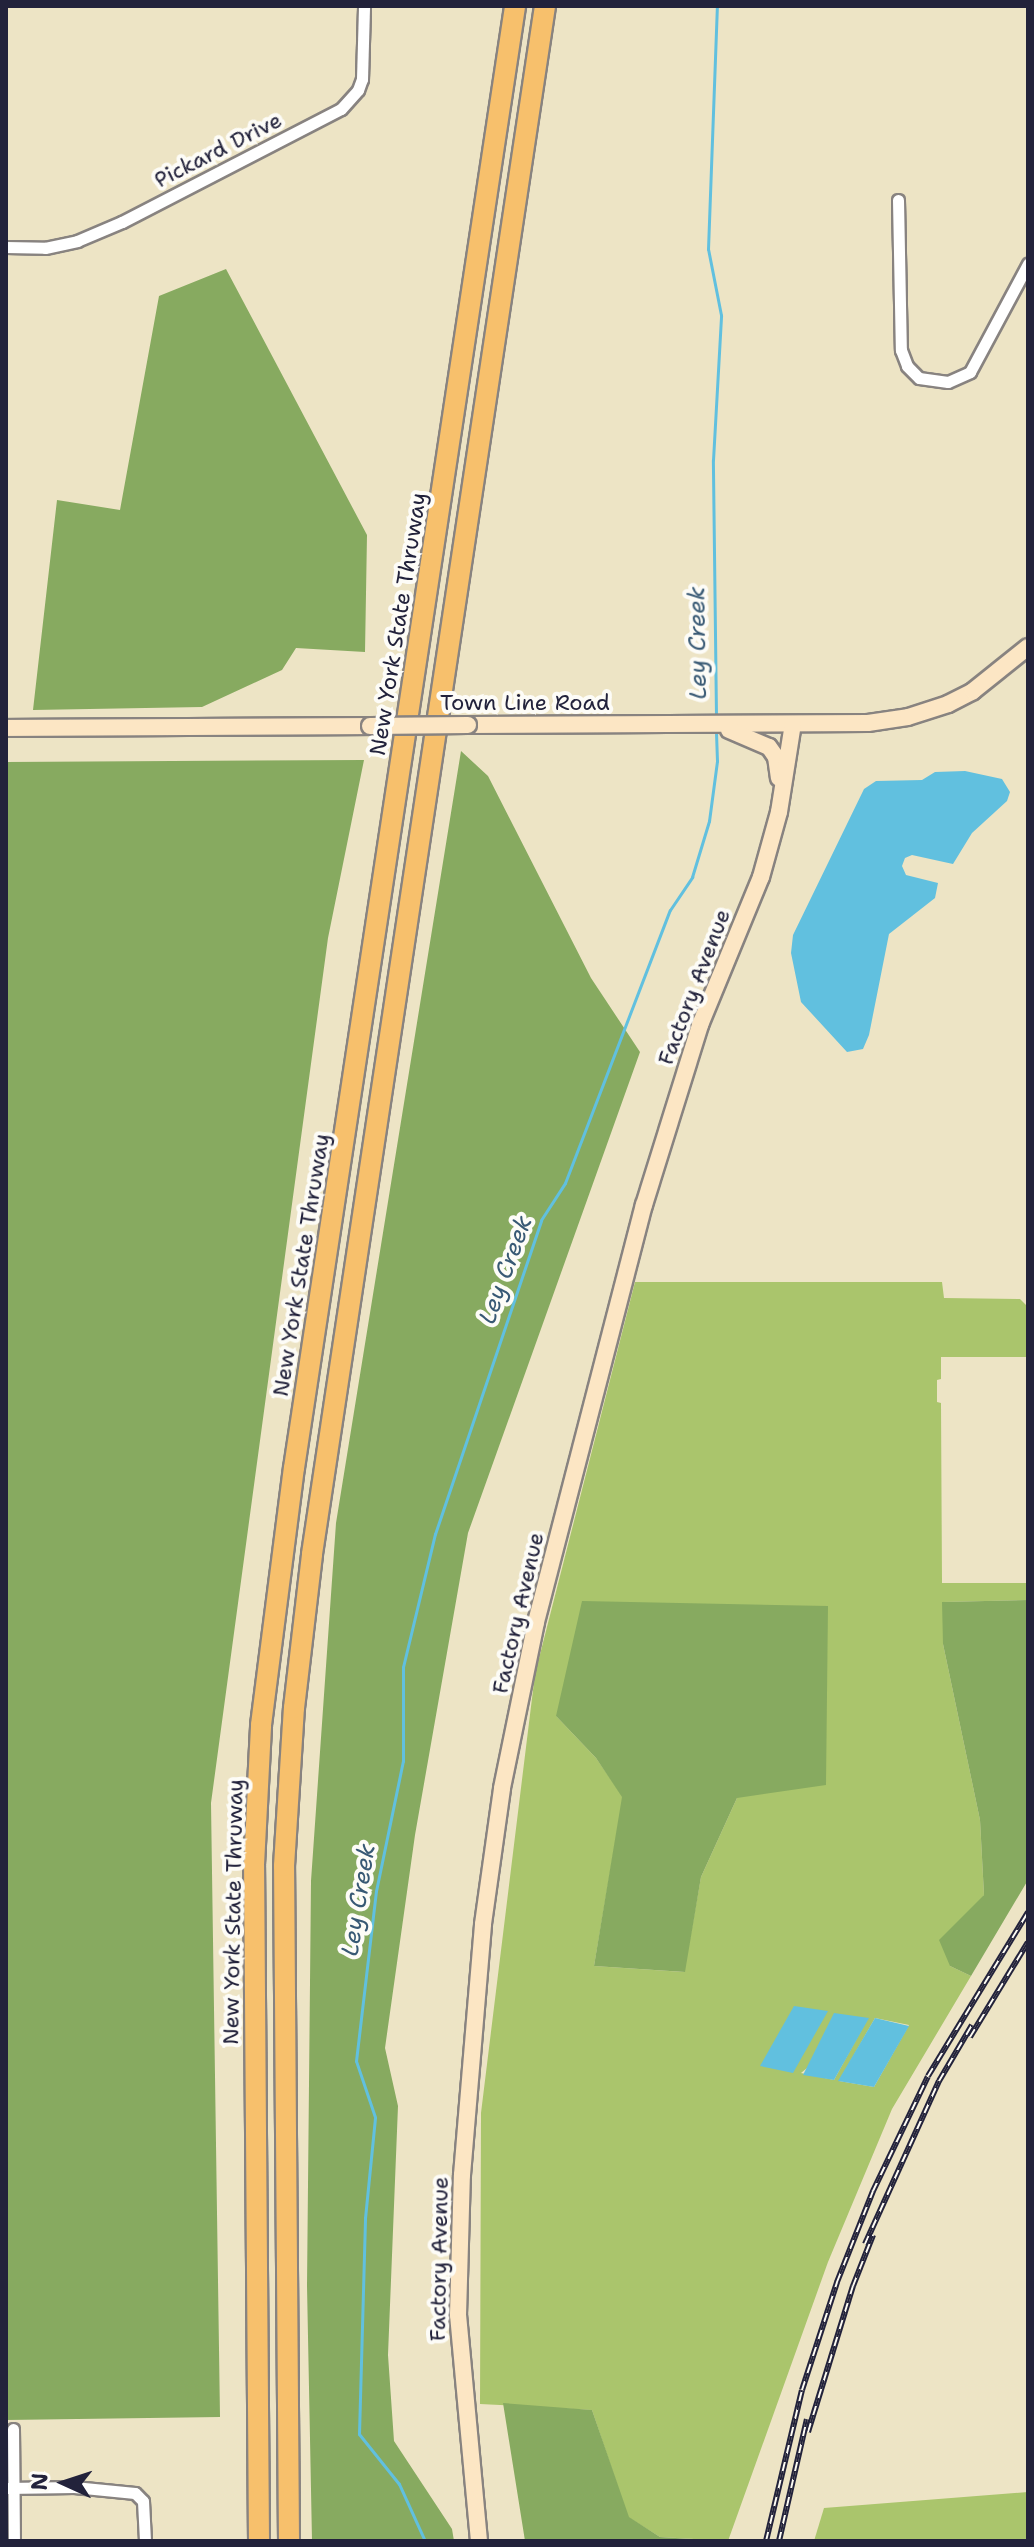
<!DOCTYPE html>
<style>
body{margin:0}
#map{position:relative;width:1034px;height:2547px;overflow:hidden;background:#ede4c5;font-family:"Shantell Sans",sans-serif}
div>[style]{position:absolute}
.green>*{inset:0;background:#aac56c}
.forest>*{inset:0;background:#87aa60}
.water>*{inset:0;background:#61c0df}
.stream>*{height:3px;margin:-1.5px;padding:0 1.5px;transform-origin:1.5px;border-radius:1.5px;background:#61c0df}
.roads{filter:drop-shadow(2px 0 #888380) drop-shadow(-2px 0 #888380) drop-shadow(0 2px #888380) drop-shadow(0 -2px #888380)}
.street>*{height:11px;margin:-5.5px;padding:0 5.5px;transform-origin:5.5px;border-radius:5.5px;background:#fff}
.secondary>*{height:16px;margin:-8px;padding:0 8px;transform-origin:8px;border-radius:8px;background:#fce6c4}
.highway>*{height:20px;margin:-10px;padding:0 10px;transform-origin:10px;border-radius:10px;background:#f7c06c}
.rail>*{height:6px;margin-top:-3px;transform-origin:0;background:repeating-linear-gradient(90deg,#fdfcf7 0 9px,#22223b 0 18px);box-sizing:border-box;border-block:2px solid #22223b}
.bridges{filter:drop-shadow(2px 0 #888380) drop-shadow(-2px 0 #888380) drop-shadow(0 2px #888380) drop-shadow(0 -2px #888380)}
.secondary-bridge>*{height:16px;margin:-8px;padding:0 8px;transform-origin:8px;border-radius:8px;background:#fce6c4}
span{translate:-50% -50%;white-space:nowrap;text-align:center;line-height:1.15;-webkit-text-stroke:8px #fdfcf7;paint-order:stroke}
.street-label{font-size:22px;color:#22223b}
.water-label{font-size:24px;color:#385974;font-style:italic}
.frame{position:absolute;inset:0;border:8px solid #22223b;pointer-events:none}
.north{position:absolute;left:24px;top:2443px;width:80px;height:80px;-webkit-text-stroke:6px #fdfcf7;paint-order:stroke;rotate:273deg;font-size:22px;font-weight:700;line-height:32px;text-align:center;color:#22223b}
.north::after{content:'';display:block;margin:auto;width:28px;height:36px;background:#22223b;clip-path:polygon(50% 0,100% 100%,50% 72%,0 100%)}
</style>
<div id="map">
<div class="green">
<div style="clip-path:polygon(evenodd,635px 1282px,942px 1282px,944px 1298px,1020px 1299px,1028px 1307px,1028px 1357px,941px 1357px,941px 1379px,937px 1380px,937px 1402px,941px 1403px,942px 1583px,1028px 1583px,1028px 1600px,943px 1602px,943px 1644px,980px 1820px,984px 1895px,950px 1966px,971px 1976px,892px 2109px,828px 2262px,728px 2541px,660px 2537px,628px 2517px,592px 2410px,480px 2404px,481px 2113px,535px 1674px,635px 1282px,556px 1716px,737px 1798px,701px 1877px,684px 1972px,594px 1966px,623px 1797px,596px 1758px,556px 1716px,635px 1282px,868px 2018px,834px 2080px,801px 2073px,868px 2018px,635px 1282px,875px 2018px,909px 2025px,874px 2087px,839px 2081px,875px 2018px)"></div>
<div style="clip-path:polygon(1028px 2492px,1028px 2541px,814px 2541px,824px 2508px)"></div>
</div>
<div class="forest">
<div style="clip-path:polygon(226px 269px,367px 535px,365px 652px,296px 648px,282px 670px,202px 707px,33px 710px,57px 500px,120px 510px,159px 296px)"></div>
<div style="clip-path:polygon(461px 751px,488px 776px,591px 978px,640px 1052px,468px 1533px,415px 1835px,385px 2048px,398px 2106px,388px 2355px,394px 2441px,452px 2529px,454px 2541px,312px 2541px,307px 2286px,311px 1881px,336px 1523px)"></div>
<div style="clip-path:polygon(364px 760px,328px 938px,211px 1803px,220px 2417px,6px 2420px,6px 762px)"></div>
<div style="clip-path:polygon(1028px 1600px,1028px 1880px,971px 1976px,950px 1966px,939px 1940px,984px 1895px,980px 1820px,943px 1644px,942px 1602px)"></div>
<div style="clip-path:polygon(582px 1601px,828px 1606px,826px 1785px,737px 1798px,701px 1877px,685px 1972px,594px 1966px,622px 1797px,596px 1758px,556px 1716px)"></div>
<div style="clip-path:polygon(503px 2403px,592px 2410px,629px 2517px,660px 2537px,723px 2541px,525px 2541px)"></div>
</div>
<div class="water">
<div style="clip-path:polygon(965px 771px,1002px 779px,1010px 792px,1007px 801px,972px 833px,953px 864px,912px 855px,905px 858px,902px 866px,906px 875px,938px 883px,935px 898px,889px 934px,869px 1035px,863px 1049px,847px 1052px,801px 1002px,791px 953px,793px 935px,864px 789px,876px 781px,922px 780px,935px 772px)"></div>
<div style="clip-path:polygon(794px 2006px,828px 2011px,793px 2073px,760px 2066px)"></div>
<div style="clip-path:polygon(834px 2013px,869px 2018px,834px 2080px,803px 2075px)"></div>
<div style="clip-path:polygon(875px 2018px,909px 2026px,874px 2087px,838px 2081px)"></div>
</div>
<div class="stream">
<div style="left:716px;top:716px;width:256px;rotate:-90.7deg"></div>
<div style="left:713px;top:460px;width:145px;rotate:-86.8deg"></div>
<div style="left:721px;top:315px;width:67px;rotate:-101.1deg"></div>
<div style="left:708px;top:249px;width:243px;rotate:-87.9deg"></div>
<div style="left:425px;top:2541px;width:63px;rotate:-114.5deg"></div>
<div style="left:399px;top:2484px;width:64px;rotate:-128.7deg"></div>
<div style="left:359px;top:2434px;width:216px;rotate:-88.4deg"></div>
<div style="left:365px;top:2218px;width:101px;rotate:-84.3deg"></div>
<div style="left:375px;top:2117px;width:59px;rotate:-108.7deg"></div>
<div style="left:356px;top:2061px;width:171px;rotate:-83.3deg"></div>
<div style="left:376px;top:1891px;width:133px;rotate:-78.3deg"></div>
<div style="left:403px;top:1761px;width:94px;rotate:-90deg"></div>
<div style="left:403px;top:1667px;width:137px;rotate:-76.5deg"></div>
<div style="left:435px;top:1534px;width:331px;rotate:-71.3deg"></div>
<div style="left:541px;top:1220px;width:44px;rotate:-57deg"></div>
<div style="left:565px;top:1183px;width:292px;rotate:-69deg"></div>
<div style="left:670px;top:910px;width:40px;rotate:-56deg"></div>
<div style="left:692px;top:877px;width:59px;rotate:-73.1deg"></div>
<div style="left:709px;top:821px;width:61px;rotate:-82.4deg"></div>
<div style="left:717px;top:761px;width:33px;rotate:-92deg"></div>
</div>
<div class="roads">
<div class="street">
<div style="left:898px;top:200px;width:150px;rotate:88.9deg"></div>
<div style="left:901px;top:350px;width:17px;rotate:69deg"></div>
<div style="left:907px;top:366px;width:17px;rotate:45deg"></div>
<div style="left:919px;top:378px;width:29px;rotate:8deg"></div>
<div style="left:948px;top:382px;width:24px;rotate:-24deg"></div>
<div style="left:970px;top:372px;width:123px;rotate:-61.8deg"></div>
<div style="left:6px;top:247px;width:39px;rotate:1deg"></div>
<div style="left:45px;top:248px;width:33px;rotate:-12deg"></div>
<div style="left:77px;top:241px;width:49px;rotate:-22.9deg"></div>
<div style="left:122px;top:222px;width:246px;rotate:-27.3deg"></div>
<div style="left:341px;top:109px;width:25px;rotate:-48deg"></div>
<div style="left:358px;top:90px;width:12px;rotate:-70deg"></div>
<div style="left:362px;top:79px;width:73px;rotate:-88.4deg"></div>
<div style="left:13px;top:2429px;width:112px;rotate:89.5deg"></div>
<div style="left:6px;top:2488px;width:68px;rotate:-0.8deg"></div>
<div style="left:74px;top:2487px;width:61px;rotate:5.6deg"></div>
<div style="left:135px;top:2493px;width:11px;rotate:45deg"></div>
<div style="left:143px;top:2501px;width:40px;rotate:87.1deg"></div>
</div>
<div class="secondary">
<div style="left:468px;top:725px;width:400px;rotate:-0.3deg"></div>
<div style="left:868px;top:723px;width:40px;rotate:-8.5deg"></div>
<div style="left:908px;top:717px;width:42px;rotate:-18deg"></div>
<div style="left:948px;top:704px;width:28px;rotate:-27deg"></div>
<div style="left:973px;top:691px;width:70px;rotate:-38.7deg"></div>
<div style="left:6px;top:728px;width:364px;rotate:-0.3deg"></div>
<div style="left:729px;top:730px;width:43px;rotate:23deg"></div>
<div style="left:769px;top:747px;width:12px;rotate:55deg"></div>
<div style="left:776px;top:757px;width:21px;rotate:82deg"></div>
<div style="left:479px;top:2541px;width:227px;rotate:-95.3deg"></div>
<div style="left:458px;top:2315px;width:140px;rotate:-88.4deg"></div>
<div style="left:462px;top:2175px;width:252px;rotate:-85.2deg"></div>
<div style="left:483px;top:1924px;width:137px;rotate:-82deg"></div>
<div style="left:502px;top:1788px;width:169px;rotate:-78.4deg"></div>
<div style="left:536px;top:1622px;width:431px;rotate:-75.5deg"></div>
<div style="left:644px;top:1205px;width:189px;rotate:-72.7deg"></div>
<div style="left:700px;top:1025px;width:160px;rotate:-67.6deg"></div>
<div style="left:761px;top:877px;width:67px;rotate:-74.5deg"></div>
<div style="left:779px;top:812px;width:89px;rotate:-81deg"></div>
</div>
<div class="highway">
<div style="left:259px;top:2541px;width:676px;rotate:-90.42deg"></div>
<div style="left:254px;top:1865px;width:140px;rotate:-87.1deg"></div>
<div style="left:261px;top:1725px;width:259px;rotate:-82.7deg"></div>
<div style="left:294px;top:1468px;width:1479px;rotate:-81.4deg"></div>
<div style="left:289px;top:2541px;width:675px;rotate:-90.42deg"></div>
<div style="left:284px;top:1866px;width:158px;rotate:-86.4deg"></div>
<div style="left:294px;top:1708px;width:155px;rotate:-83.3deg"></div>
<div style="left:312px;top:1554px;width:1565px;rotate:-81.44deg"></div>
</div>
</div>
<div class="rail">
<div style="left:970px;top:2037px;width:111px;rotate:-58.6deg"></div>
<div style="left:865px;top:2244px;width:179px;rotate:-65.6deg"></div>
<div style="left:939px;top:2081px;width:65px;rotate:-59.5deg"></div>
<div style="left:808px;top:2432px;width:153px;rotate:-72.9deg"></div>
<div style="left:853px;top:2286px;width:55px;rotate:-68.6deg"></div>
<div style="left:766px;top:2541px;width:155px;rotate:-76.6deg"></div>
<div style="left:802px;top:2390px;width:114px;rotate:-72deg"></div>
<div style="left:837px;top:2282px;width:98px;rotate:-68.4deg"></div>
<div style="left:873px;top:2191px;width:127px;rotate:-64.4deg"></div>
<div style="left:928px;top:2076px;width:192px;rotate:-58.6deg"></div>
<div style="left:779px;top:2541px;width:125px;rotate:-77.1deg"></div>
</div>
<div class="bridges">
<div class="secondary-bridge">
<div style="left:370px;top:726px;width:98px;rotate:-0.6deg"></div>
</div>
</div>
<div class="street-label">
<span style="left:218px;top:150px;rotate:-27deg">Pickard Drive</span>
<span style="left:398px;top:624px;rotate:-81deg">New York State Thruway</span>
<span style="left:525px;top:703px">Town Line Road</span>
<span style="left:694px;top:987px;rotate:-69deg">Factory Avenue</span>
<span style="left:301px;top:1265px;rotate:-81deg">New York State Thruway</span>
<span style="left:518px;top:1613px;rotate:-77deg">Factory Avenue</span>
<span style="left:233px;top:1912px;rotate:-89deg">New York State Thruway</span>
<span style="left:439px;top:2259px;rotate:-89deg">Factory Avenue</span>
</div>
<div class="water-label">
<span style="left:698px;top:643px;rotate:-91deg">Ley Creek</span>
<span style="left:506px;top:1270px;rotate:-70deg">Ley Creek</span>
<span style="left:359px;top:1900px;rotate:-81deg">Ley Creek</span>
</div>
<div class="frame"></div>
<div class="north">N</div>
</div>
